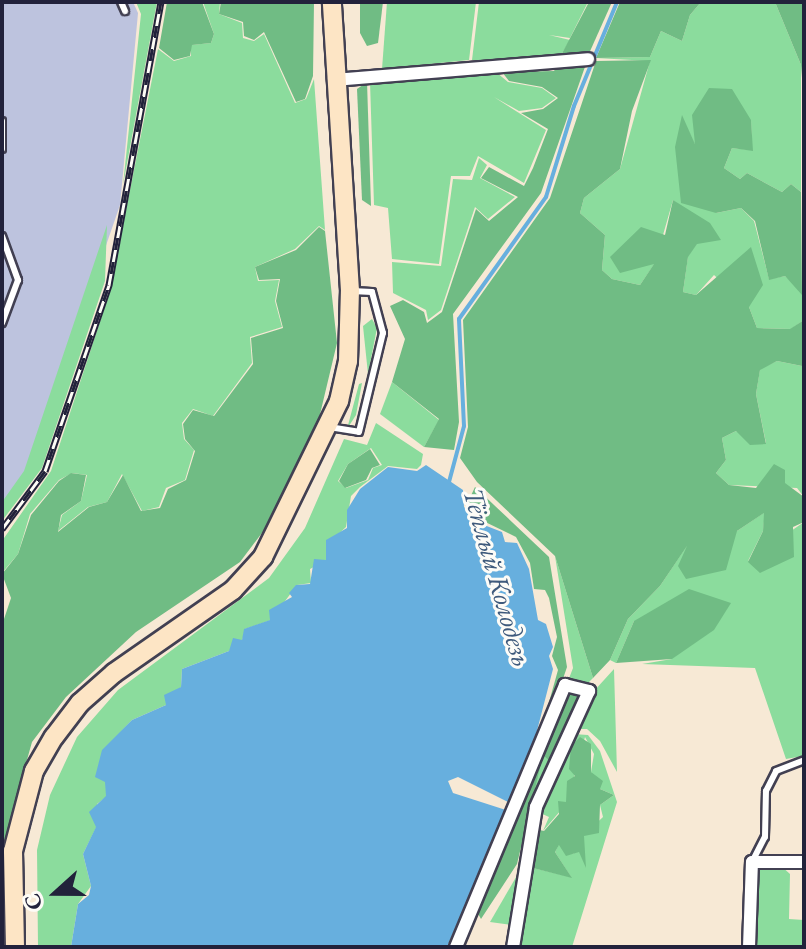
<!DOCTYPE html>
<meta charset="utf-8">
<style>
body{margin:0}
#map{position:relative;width:806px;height:949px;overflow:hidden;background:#f7e9d5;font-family:"EB Garamond",serif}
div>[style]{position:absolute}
.industrial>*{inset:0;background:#bdc3de}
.green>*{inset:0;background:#8bdc9d}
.forest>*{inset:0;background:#70bc84}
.water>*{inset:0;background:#67afde}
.pier>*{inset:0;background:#f7e9d5}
.stream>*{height:4px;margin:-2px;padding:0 2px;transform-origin:2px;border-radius:2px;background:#67afde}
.roads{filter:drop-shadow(2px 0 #424052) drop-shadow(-2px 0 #424052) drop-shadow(0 2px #424052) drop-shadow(0 -2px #424052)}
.lane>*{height:6px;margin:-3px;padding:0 3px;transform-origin:3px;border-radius:3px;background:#fff}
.street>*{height:12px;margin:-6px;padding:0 6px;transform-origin:6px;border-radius:6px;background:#fff}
.secondary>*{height:18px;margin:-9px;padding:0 9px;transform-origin:9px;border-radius:9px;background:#fde5c5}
.rail>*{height:7px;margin-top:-3.5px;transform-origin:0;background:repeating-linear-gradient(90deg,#fdfcf7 0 12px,#22223b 0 24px);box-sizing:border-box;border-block:2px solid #22223b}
span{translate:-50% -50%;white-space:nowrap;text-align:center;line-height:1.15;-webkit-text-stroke:6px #fdfcf7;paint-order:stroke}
.water-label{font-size:28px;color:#3e5a7c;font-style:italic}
.frame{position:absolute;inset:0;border:4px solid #22223b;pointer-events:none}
.north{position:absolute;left:16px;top:853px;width:80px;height:80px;-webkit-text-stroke:6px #fdfcf7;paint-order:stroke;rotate:249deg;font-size:22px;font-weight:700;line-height:32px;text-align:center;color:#22223b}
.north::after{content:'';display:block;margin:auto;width:28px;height:36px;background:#22223b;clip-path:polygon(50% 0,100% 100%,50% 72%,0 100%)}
</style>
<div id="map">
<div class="industrial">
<div style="clip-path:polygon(2px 2px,133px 2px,138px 13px,120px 205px,27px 474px,2px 506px)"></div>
</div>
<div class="green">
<div style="clip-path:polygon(136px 2px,157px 2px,123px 185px,141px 14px)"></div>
<div style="clip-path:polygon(203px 2px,220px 2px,219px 14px,242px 23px,243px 38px,254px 41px,264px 34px,295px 103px,306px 99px,314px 79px,325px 230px,319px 226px,295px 249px,255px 267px,258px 281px,279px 280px,275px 301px,282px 327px,250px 337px,252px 363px,213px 416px,193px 409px,182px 423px,184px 439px,194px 450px,185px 480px,166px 488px,159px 507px,142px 511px,122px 474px,107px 502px,88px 507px,58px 531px,62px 515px,81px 501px,87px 475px,72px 473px,59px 480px,30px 514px,18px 554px,2px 573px,2px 541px,51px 471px,110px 291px,158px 49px,174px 61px,191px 56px,191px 45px,211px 43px,214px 34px)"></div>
<div style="clip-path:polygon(387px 2px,476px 2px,469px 60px,382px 69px)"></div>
<div style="clip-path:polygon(479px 2px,526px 3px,588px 2px,570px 38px,549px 35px,570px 40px,558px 60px,472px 60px)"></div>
<div style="clip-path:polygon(701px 2px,775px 2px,801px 65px,801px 192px,791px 184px,782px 192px,747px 173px,740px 179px,724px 168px,732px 148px,752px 150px,751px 120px,696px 147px,682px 117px,716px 213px,741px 208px,754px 221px,769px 279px,785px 276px,804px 293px,804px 320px,791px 329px,757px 328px,749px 307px,714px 275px,696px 295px,683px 292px,688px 256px,697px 243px,720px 239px,673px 200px,655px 263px,640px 285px,612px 279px,602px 270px,605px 235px,580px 213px,584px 198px,620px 169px,650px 61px,596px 58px,650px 57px,661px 31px,682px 41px,690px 15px)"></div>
<div style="clip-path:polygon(496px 72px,508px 82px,542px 88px,556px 98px,542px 108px,519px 111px,494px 97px,546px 130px,524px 183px,478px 156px,470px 176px,451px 176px,439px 264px,392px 259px,388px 208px,374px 205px,370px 82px)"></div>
<div style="clip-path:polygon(479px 158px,487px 165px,480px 178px,515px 197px,488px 219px,475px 207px,441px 310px,428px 320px,426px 310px,393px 293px,392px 262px,441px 266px,453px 179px,472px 180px)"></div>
<div style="clip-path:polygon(107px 225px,105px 281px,42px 468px,2px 521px,2px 502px,24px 471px)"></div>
<div style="clip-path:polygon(372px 319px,377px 328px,368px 374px,363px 326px)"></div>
<div style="clip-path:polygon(804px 355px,804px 497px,797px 488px,729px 485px,716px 473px,726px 460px,722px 438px,736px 431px,766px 443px,756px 394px,760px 369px,777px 361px,802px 366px)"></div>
<div style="clip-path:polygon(392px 382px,439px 420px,424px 447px,380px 414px)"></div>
<div style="clip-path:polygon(362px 383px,356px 415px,347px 429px,359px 384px)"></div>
<div style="clip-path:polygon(evenodd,376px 423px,423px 454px,421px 465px,417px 469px,388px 466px,360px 487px,351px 496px,346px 527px,334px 538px,327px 560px,310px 569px,311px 583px,297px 585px,271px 620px,245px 629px,242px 641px,229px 651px,182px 669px,181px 687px,166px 705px,132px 720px,116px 737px,109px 747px,106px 797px,97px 804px,96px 828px,83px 854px,91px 886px,78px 904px,71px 947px,38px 947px,37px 850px,50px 795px,77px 737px,118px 690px,269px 578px,305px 528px,344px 439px,367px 445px,376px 423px,371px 448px,382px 465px,373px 468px,368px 480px,346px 488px,338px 481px,348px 464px,371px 448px)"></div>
<div style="clip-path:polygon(765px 512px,763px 531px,748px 561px,804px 522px,803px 756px,786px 759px,755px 668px,642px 664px,672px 659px,634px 621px,616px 663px,610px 660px,628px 619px,660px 586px,692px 538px,737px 531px)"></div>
<div style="clip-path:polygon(555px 556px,593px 678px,585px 686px,568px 681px,573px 668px)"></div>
<div style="clip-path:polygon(614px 669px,617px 772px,600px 741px,587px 729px,576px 729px,594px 691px)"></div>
<div style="clip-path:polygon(573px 734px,588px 735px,600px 751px,617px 802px,572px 947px,518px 947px,529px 867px,571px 877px,555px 852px,559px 844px,572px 854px,579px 851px,584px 860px,583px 836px,603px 817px,600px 805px,614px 795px,600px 789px,591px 772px,594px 754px,585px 737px,567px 803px,543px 831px,549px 817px,538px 812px)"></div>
<div style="clip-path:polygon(543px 754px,552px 763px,536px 800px,529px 796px)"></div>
<div style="clip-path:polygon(763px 866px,781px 866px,790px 874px,789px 919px,804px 920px,804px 947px,753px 947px,757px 870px)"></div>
<div style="clip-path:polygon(519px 872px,511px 925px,490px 922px)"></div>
</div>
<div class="forest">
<div style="clip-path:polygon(167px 2px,202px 2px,214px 34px,211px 43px,192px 45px,190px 56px,174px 60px,159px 48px)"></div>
<div style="clip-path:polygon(221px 2px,314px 2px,313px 76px,305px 99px,296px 102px,264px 32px,254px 40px,244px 36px,243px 22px,219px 14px)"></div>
<div style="clip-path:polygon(360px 2px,383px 2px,378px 43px,367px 46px,360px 33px)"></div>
<div style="clip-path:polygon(589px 2px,612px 2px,587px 58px,558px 61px)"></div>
<div style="clip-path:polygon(620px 2px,701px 2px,690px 15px,682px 41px,661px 31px,650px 57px,596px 58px)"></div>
<div style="clip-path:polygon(775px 2px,804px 2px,804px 104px,801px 65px)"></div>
<div style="clip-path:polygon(651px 60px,632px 111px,620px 169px,584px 198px,580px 213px,605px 235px,602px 270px,612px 279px,640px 285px,654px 264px,620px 273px,610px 257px,641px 227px,665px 235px,673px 200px,710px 223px,721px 240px,697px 244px,688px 257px,683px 292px,696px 295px,751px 247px,763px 285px,749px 307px,757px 328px,790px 329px,804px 320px,802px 366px,777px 361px,760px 370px,756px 394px,766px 444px,750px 445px,736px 431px,722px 438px,726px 460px,716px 473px,729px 485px,756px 488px,774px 464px,785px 470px,785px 483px,804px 497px,804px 522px,793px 527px,794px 557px,760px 573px,748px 562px,763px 531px,764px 513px,737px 531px,726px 570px,686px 579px,678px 566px,687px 546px,660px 586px,628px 619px,610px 660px,593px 678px,555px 556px,477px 482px,460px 458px,468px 427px,463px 320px,550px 198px,596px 61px)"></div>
<div style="clip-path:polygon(587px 61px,541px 193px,453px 314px,459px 422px,454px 450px,424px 447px,439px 419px,392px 382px,405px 339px,390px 306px,403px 300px,424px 312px,427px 323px,442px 312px,476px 209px,489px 221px,518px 197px,481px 178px,489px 167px,524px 186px,533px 168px,548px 129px,521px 113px,543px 109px,558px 98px,542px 87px,509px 81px,502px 72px,554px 71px,558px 64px)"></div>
<div style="clip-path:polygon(367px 82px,371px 206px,362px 200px,357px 89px)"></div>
<div style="clip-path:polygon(709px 88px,732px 89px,751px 120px,753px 151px,732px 148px,724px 168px,740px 179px,747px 173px,782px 192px,791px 184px,801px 192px,802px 295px,785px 276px,769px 280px,755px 221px,741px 208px,716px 213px,681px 203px,675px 147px,682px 115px,695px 144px,692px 115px)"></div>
<div style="clip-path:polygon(319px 227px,325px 231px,337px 343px,311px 452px,277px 513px,240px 562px,136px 632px,66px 697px,32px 742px,2px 849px,2px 625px,11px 598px,2px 574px,18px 554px,31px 515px,59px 481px,71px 473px,86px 475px,81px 501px,61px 515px,58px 532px,89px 507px,107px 502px,123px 475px,141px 511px,160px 508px,168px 489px,186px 480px,195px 451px,185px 439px,183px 424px,193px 410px,214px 416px,253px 364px,251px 338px,283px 328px,276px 301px,280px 279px,259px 280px,255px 267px,296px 250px)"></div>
<div style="clip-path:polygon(370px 449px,380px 465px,372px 468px,366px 480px,345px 488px,339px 481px,348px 464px)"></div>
<div style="clip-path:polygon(475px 487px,549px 557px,567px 667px,550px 717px,544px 720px,558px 670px,552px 656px,557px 637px,549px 598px,545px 590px,534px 589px,530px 563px,516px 537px,477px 518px,468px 502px)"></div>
<div style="clip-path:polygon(689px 589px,731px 603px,714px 630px,672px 659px,616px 663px,634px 621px)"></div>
<div style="clip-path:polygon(565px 690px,583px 694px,552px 763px,543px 755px,517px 864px,481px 919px,476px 910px)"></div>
<div style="clip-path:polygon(580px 737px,591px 744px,591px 772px,603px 781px,600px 789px,614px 795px,600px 805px,599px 833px,584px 836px,586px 868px,579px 852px,566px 856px,559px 845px,555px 852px,572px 878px,529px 867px,535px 829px,544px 831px,559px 814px,558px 801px,566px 802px,567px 781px,575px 776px,569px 769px,571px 746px)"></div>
</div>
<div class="water">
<div style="clip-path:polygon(426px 465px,463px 490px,464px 507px,479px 523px,502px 532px,505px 542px,517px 543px,529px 569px,538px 620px,546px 624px,553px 647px,549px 656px,553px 669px,532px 750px,447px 947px,71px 947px,78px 904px,89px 895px,91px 886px,83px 854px,96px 827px,89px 812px,106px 796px,105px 782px,95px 777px,102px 750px,132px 720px,166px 705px,164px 695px,181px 687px,182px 669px,229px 651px,233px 638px,242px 640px,244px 629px,270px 620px,269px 610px,292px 597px,289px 593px,296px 585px,310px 584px,314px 559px,326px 560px,326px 540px,347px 528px,347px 510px,360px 489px,388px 467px,417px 471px)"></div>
</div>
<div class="pier">
<div style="clip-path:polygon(458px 777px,512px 804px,509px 811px,453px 793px,448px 781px)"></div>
</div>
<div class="stream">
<div style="left:449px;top:482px;width:58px;rotate:-75deg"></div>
<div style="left:464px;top:426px;width:107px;rotate:-92.7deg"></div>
<div style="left:459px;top:319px;width:150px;rotate:-54.5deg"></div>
<div style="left:546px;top:197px;width:95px;rotate:-72.9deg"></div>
<div style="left:574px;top:106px;width:113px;rotate:-67.5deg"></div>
</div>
<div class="roads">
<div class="lane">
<div style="left:121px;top:2px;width:10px;rotate:66deg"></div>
<div style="left:2px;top:121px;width:28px;rotate:90deg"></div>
<div style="left:2px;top:236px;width:47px;rotate:70deg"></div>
<div style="left:18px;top:280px;width:46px;rotate:110.4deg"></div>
<div style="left:329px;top:427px;width:30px;rotate:9deg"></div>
<div style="left:359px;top:432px;width:102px;rotate:-76.4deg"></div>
<div style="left:383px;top:333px;width:42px;rotate:-105deg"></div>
<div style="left:372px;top:292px;width:20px;rotate:-177deg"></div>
<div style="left:752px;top:862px;width:28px;rotate:-63deg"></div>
<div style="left:765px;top:837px;width:46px;rotate:-88.8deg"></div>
<div style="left:766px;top:791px;width:22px;rotate:-63deg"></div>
<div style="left:776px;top:771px;width:30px;rotate:-21deg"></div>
</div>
<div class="street">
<div style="left:334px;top:80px;width:255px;rotate:-4.7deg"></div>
<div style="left:456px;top:947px;width:284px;rotate:-67.4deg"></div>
<div style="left:565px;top:685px;width:25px;rotate:14deg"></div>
<div style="left:589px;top:691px;width:128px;rotate:114.6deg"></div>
<div style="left:536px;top:807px;width:142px;rotate:99.3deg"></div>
<div style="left:749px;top:947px;width:85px;rotate:-88deg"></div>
<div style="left:752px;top:862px;width:52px"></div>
</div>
<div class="secondary">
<div style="left:15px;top:947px;width:96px;rotate:-91.2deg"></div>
<div style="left:13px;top:851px;width:83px;rotate:-75.3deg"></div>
<div style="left:34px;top:771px;width:39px;rotate:-60deg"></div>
<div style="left:54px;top:737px;width:43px;rotate:-52.6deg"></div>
<div style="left:80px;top:703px;width:45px;rotate:-41.4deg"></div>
<div style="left:114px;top:673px;width:145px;rotate:-34.9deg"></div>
<div style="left:233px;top:590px;width:45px;rotate:-47.7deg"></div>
<div style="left:263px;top:557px;width:174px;rotate:-64deg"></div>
<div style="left:339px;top:401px;width:41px;rotate:-77.3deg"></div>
<div style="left:348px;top:361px;width:70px;rotate:-88.4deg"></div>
<div style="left:350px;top:291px;width:290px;rotate:-93.6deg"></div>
</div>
</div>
<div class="rail">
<div style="left:2px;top:529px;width:72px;rotate:-53.4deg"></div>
<div style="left:45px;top:471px;width:197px;rotate:-71deg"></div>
<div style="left:109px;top:285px;width:288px;rotate:-79.6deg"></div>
</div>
<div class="water-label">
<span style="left:498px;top:577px;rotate:74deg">Тёплый Колодезь</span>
</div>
<div class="frame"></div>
<div class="north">С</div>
</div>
